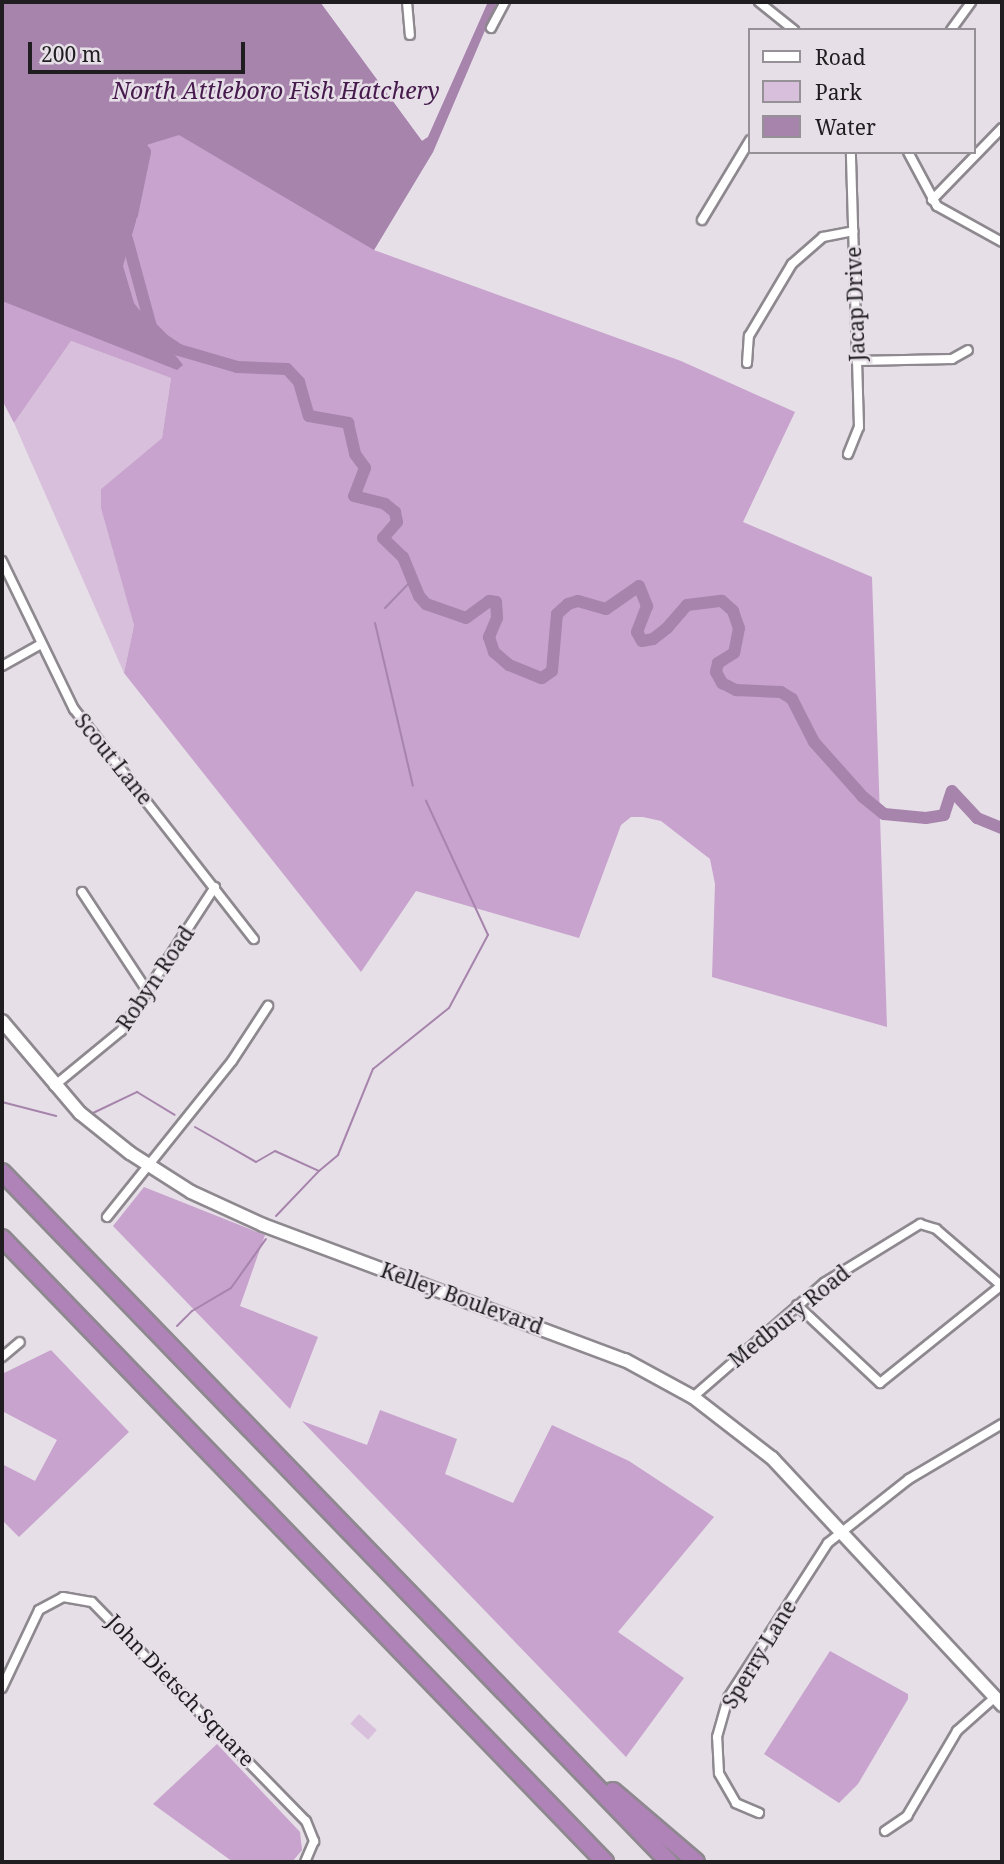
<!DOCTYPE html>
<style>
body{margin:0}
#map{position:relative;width:1004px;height:1864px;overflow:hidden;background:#e6dfe7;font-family:"Noto Serif",serif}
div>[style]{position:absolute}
.green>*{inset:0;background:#d8bfdc;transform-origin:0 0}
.forest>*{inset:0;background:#c7a3cd}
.water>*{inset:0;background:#a684ac}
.stream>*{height:2px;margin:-1px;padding:0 1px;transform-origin:1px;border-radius:1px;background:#a684ac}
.river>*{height:12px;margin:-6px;padding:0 6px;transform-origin:6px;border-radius:6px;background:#a684ac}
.roads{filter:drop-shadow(2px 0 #8e888f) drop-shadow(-2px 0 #8e888f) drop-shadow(0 2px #8e888f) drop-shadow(0 -2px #8e888f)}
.minor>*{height:8px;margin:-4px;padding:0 4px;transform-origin:4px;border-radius:4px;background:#fff}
.secondary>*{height:12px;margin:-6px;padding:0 6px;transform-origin:6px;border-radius:6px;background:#fff}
.motorway>*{height:16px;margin:-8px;padding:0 8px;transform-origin:8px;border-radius:8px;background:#b083b8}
span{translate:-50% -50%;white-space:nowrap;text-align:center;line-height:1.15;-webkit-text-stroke:5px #e6dfe7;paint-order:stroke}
.street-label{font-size:21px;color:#1f1d20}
.water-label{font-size:23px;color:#461a4d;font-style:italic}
.frame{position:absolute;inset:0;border:4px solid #1f1d20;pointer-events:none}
.legend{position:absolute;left:748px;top:28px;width:228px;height:126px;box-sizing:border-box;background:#e6dfe7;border:2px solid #969197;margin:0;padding:9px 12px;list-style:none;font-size:21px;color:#1f1d20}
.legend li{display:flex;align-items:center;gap:14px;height:35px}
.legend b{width:35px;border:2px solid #969197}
.scale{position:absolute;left:28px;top:42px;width:217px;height:32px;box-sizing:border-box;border:4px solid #1f1d20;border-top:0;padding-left:9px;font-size:21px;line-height:24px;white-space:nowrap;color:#1f1d20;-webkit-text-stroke:5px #e6dfe7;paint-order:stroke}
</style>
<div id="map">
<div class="green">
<div style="clip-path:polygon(71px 341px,171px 378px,162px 438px,101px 489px,134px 625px,124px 673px,14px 423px)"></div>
<div style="left:359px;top:1714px;width:24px;height:13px;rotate:42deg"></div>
</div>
<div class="forest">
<div style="clip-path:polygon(2px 2px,320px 2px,422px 141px,428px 137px,488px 2px,497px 2px,433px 152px,374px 250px,681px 361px,795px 412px,743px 522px,872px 577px,887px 1027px,712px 977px,715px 884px,710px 859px,661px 821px,643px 817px,631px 817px,621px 825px,579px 938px,416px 891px,361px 972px,124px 673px,134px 625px,101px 508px,101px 489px,162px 438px,171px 378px,71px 341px,14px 423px,2px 400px)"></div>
<div style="clip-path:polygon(144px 1187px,265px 1235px,240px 1306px,318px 1337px,290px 1409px,113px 1226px)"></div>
<div style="clip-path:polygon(51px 1350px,129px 1432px,19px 1537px,2px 1520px,2px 1464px,35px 1481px,57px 1440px,2px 1411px,2px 1374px)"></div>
<div style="clip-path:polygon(380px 1410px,457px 1439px,445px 1474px,513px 1503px,552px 1425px,629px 1461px,714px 1517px,618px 1632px,684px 1678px,626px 1757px,302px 1421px,367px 1445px)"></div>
<div style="clip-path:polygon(830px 1651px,908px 1694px,908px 1699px,858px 1784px,839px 1803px,764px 1754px)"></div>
<div style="clip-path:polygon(217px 1744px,300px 1832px,302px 1850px,292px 1862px,233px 1862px,153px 1804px)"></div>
</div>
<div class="water">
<div style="clip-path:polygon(2px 2px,320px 2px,422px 141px,428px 137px,488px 2px,497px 2px,433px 152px,374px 250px,179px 135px,140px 147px,136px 221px,123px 266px,134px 303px,183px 365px,177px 370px,2px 301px)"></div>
</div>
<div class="stream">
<div style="left:141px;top:316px;width:6px;rotate:-18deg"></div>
<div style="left:385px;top:608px;width:37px;rotate:-46deg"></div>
<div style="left:375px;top:623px;width:167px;rotate:76.9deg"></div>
<div style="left:2px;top:1102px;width:56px;rotate:14.5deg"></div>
<div style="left:93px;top:1113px;width:49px;rotate:-25.5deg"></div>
<div style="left:137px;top:1092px;width:44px;rotate:31.2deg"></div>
<div style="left:195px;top:1127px;width:70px;rotate:29.8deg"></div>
<div style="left:256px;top:1162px;width:22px;rotate:-30deg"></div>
<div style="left:275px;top:1151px;width:48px;rotate:24.4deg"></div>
<div style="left:319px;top:1171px;width:25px;rotate:-40deg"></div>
<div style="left:338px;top:1155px;width:93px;rotate:-67.9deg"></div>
<div style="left:373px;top:1069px;width:97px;rotate:-38.8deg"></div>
<div style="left:449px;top:1008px;width:83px;rotate:-61.9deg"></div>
<div style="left:488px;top:935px;width:148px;rotate:-114.8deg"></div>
<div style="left:276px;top:1216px;width:62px;rotate:-46.3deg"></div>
<div style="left:177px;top:1326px;width:21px;rotate:-45deg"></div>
<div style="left:192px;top:1311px;width:45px;rotate:-30.5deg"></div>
<div style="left:231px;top:1288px;width:60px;rotate:-54.5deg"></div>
</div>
<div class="river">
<div style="left:127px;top:151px;width:13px;rotate:-27deg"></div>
<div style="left:139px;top:145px;width:9px;rotate:49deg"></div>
<div style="left:145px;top:152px;width:64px;rotate:101.7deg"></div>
<div style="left:127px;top:239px;width:91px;rotate:74.7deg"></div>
<div style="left:151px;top:327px;width:18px;rotate:45deg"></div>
<div style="left:164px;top:340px;width:18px;rotate:34deg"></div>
<div style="left:179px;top:350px;width:60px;rotate:16.3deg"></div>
<div style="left:237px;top:367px;width:50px;rotate:2.3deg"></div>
<div style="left:287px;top:369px;width:18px;rotate:47deg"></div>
<div style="left:299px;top:382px;width:35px;rotate:74deg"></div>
<div style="left:309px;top:416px;width:40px;rotate:10deg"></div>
<div style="left:348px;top:423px;width:32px;rotate:77deg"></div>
<div style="left:355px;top:454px;width:17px;rotate:54deg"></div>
<div style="left:365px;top:468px;width:30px;rotate:111deg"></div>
<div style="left:354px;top:496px;width:32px;rotate:14deg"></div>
<div style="left:385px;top:504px;width:13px;rotate:39deg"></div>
<div style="left:395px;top:512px;width:10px;rotate:79deg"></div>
<div style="left:397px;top:522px;width:21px;rotate:131deg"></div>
<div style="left:383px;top:538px;width:28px;rotate:44deg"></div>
<div style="left:403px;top:557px;width:42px;rotate:67.7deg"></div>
<div style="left:419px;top:596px;width:11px;rotate:49deg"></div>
<div style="left:426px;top:604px;width:42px;rotate:19.3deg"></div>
<div style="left:466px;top:618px;width:29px;rotate:-36deg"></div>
<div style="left:489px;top:601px;width:7px;rotate:8deg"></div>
<div style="left:496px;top:602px;width:16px;rotate:86deg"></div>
<div style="left:497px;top:618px;width:21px;rotate:113deg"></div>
<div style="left:489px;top:637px;width:16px;rotate:72deg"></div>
<div style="left:494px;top:652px;width:20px;rotate:41deg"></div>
<div style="left:509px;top:665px;width:35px;rotate:22deg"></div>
<div style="left:542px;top:678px;width:12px;rotate:-35deg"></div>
<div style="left:552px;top:671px;width:57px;rotate:-85deg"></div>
<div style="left:557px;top:614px;width:15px;rotate:-42deg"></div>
<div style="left:568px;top:604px;width:10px;rotate:-17deg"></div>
<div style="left:578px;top:601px;width:29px;rotate:16deg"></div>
<div style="left:606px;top:609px;width:40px;rotate:-34.9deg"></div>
<div style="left:639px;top:586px;width:22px;rotate:68deg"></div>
<div style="left:647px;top:606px;width:28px;rotate:111deg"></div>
<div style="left:637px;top:632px;width:10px;rotate:61deg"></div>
<div style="left:642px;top:641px;width:11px;rotate:-10deg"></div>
<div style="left:653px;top:639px;width:18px;rotate:-38deg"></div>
<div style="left:667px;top:628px;width:30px;rotate:-49deg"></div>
<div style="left:687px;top:605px;width:35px;rotate:-7deg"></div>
<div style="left:722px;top:601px;width:15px;rotate:42deg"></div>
<div style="left:733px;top:611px;width:18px;rotate:71deg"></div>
<div style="left:739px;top:628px;width:25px;rotate:101deg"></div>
<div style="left:734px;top:653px;width:19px;rotate:148deg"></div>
<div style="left:718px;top:663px;width:9px;rotate:103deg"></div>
<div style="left:716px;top:672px;width:13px;rotate:61deg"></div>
<div style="left:722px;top:683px;width:16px;rotate:27deg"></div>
<div style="left:736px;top:690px;width:45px;rotate:2.5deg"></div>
<div style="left:781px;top:692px;width:13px;rotate:32deg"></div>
<div style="left:792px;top:699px;width:48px;rotate:62.9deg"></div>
<div style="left:814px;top:742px;width:74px;rotate:48.3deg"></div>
<div style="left:863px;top:797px;width:27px;rotate:39deg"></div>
<div style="left:884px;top:814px;width:42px;rotate:5.4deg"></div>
<div style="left:926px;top:818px;width:18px;rotate:-9deg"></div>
<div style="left:944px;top:815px;width:25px;rotate:-72deg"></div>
<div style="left:952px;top:791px;width:37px;rotate:47deg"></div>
<div style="left:977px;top:818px;width:27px;rotate:22deg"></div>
</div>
<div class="roads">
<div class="minor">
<div style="left:407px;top:2px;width:33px;rotate:85deg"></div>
<div style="left:759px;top:2px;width:45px;rotate:38.7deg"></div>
<div style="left:491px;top:28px;width:30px;rotate:-62deg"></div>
<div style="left:951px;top:30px;width:34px;rotate:-54deg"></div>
<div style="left:908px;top:152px;width:61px;rotate:61.8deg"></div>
<div style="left:937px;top:206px;width:74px;rotate:29deg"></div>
<div style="left:932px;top:200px;width:100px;rotate:-45.8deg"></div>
<div style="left:702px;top:220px;width:93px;rotate:-59deg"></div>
<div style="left:857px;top:361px;width:95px;rotate:-1.2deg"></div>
<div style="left:952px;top:359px;width:18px;rotate:-29deg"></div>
<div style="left:747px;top:363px;width:27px;rotate:-86deg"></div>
<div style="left:749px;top:336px;width:84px;rotate:-59.2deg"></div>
<div style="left:792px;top:264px;width:41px;rotate:-41.1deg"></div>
<div style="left:823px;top:237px;width:31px;rotate:-11deg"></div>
<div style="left:848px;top:454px;width:29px;rotate:-68deg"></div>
<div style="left:859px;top:427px;width:275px;rotate:-91.7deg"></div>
<div style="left:2px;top:561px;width:165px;rotate:64.1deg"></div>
<div style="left:74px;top:709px;width:292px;rotate:52deg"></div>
<div style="left:2px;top:666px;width:45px;rotate:-29.4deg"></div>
<div style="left:82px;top:892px;width:120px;rotate:56.6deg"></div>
<div style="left:54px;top:1086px;width:87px;rotate:-39.4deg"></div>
<div style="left:121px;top:1031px;width:172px;rotate:-56.9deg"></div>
<div style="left:107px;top:1217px;width:200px;rotate:-51.3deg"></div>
<div style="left:232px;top:1061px;width:66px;rotate:-56.8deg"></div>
<div style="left:797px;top:1305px;width:114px;rotate:43.2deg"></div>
<div style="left:880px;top:1383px;width:156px;rotate:-38.8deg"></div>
<div style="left:2px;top:1357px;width:23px;rotate:-40deg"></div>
<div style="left:693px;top:1397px;width:174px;rotate:-41deg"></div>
<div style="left:824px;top:1283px;width:113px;rotate:-31.6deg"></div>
<div style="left:920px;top:1224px;width:17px;rotate:17deg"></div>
<div style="left:936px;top:1229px;width:87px;rotate:40.8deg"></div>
<div style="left:2px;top:1688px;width:86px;rotate:-64.6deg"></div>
<div style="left:39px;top:1610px;width:27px;rotate:-28deg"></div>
<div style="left:63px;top:1597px;width:29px;rotate:10deg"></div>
<div style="left:92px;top:1602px;width:306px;rotate:45.7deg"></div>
<div style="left:306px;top:1821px;width:22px;rotate:68deg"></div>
<div style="left:314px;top:1841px;width:23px;rotate:113deg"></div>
<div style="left:759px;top:1813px;width:25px;rotate:-157deg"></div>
<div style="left:736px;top:1803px;width:34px;rotate:-120deg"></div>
<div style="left:719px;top:1773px;width:36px;rotate:-93deg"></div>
<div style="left:717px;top:1737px;width:41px;rotate:-74.2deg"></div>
<div style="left:728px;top:1698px;width:184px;rotate:-57.2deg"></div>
<div style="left:828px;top:1543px;width:103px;rotate:-38.3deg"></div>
<div style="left:909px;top:1479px;width:108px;rotate:-30.6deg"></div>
<div style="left:885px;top:1831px;width:27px;rotate:-34deg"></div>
<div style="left:907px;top:1816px;width:99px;rotate:-59.5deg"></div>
<div style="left:957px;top:1731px;width:48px;rotate:-41.6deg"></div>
</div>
<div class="secondary">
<div style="left:2px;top:1021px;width:121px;rotate:49.7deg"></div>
<div style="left:80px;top:1113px;width:64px;rotate:38.7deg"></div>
<div style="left:130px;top:1153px;width:72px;rotate:32.6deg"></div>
<div style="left:191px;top:1192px;width:79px;rotate:24.6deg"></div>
<div style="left:263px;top:1225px;width:386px;rotate:20.5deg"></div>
<div style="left:625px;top:1360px;width:77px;rotate:28.6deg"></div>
<div style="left:693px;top:1397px;width:100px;rotate:37.7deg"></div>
<div style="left:772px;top:1458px;width:338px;rotate:47deg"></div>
</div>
<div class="motorway">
<div style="left:2px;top:1172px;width:960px;rotate:45.97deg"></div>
<div style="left:2px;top:1238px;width:868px;rotate:45.98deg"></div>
<div style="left:613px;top:1791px;width:109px;rotate:40.5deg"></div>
</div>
</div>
<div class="street-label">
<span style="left:855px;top:304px;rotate:-92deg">Jacap Drive</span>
<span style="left:114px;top:759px;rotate:51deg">Scout Lane</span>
<span style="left:155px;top:978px;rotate:-56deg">Robyn Road</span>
<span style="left:462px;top:1298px;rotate:20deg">Kelley Boulevard</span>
<span style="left:789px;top:1316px;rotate:-39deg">Medbury Road</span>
<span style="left:759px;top:1654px;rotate:-59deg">Sperry Lane</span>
<span style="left:181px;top:1690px;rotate:46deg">John Dietsch Square</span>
</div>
<div class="water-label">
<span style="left:276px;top:90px">North Attleboro Fish Hatchery</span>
</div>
<div class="frame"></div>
<ul class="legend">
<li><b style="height:9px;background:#fff"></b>Road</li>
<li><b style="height:19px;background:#d8bfdc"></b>Park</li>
<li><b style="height:19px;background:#a684ac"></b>Water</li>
</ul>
<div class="scale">200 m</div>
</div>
